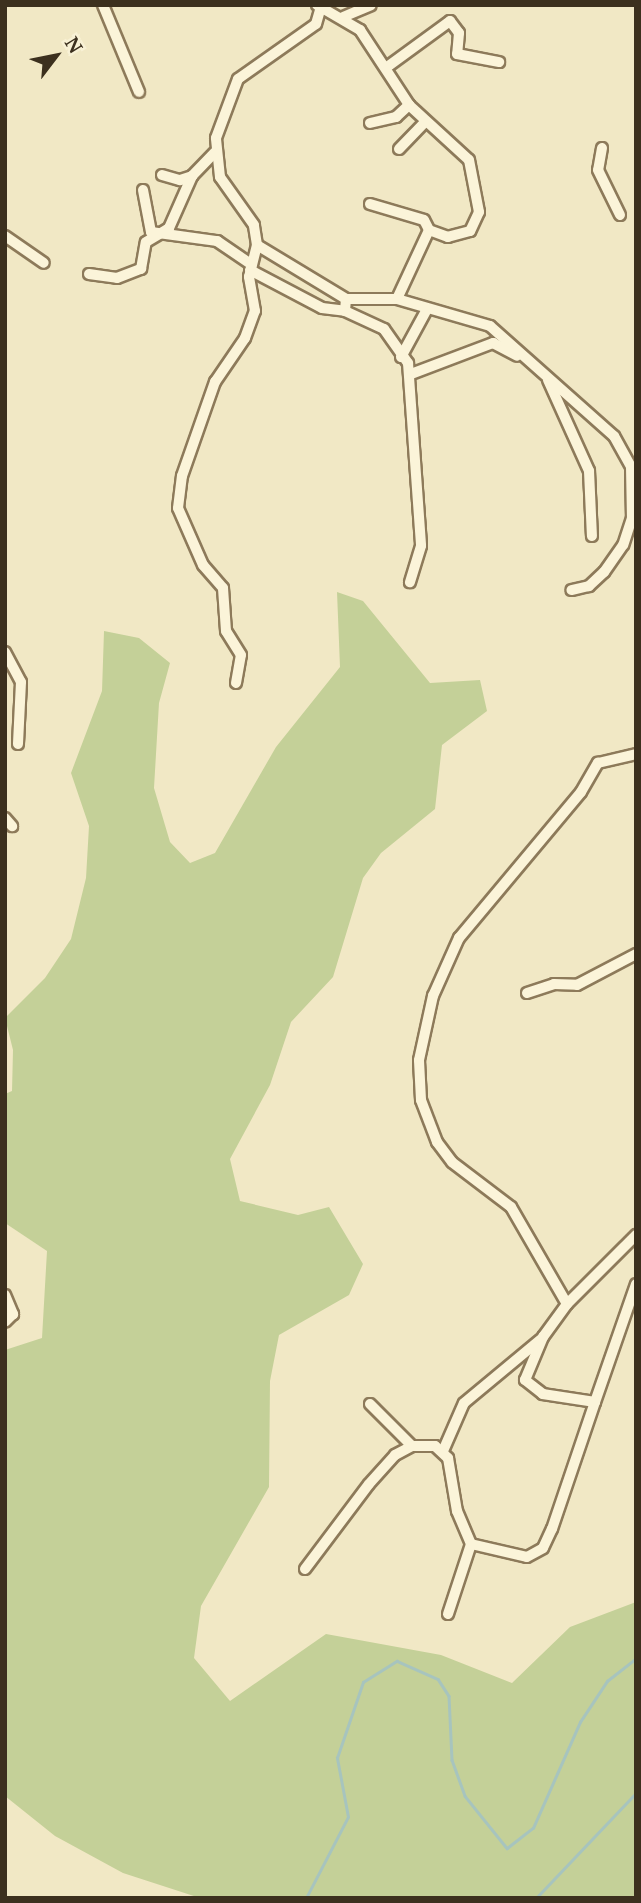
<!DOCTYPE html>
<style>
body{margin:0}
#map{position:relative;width:641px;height:1903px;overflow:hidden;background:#f1e8c5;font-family:"Noto Serif",serif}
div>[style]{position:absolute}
.green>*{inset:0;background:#c4d098}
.stream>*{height:2.5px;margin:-1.25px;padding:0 1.25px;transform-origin:1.25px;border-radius:1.25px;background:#a7c4be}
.roads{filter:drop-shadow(2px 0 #8d7a5a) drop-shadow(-2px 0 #8d7a5a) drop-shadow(0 2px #8d7a5a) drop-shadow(0 -2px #8d7a5a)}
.minor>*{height:10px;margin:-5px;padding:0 5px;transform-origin:5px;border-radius:5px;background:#fbf4d9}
span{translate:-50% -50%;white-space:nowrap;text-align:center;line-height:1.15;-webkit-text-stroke:7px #f8f1d5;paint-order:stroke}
.frame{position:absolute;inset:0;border:7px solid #3c301e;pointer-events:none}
.north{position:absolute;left:21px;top:21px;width:70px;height:70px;-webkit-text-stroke:5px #f8f1d5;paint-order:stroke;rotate:58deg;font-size:19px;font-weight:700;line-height:28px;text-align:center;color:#3c301e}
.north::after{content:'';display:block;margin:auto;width:24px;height:32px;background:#3c301e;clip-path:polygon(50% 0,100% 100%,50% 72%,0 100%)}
</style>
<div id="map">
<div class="green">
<div style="clip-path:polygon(337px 592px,363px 601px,430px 683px,480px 680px,487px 711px,442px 745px,435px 809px,381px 853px,363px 878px,333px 977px,291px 1022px,270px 1085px,230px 1159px,240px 1201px,298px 1215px,329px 1207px,363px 1264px,349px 1295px,279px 1335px,270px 1381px,269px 1487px,201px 1606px,194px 1658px,230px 1701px,326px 1634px,441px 1655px,512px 1683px,570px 1627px,636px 1602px,636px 1898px,200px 1898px,123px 1873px,55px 1836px,5px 1796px,5px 1350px,42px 1338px,47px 1251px,5px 1223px,5px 1094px,12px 1091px,13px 1050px,5px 1018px,45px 978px,71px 939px,86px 878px,89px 826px,71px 773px,102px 691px,104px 631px,139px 638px,170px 663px,159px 703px,154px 788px,170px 842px,190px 863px,215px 853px,276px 747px,340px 667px)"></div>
</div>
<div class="stream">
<div style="left:306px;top:1898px;width:91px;rotate:-62.6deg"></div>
<div style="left:348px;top:1817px;width:60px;rotate:-100.6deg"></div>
<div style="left:337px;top:1758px;width:80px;rotate:-71.1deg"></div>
<div style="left:363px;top:1682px;width:40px;rotate:-32deg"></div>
<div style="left:397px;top:1661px;width:45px;rotate:23.7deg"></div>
<div style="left:438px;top:1679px;width:20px;rotate:57deg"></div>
<div style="left:449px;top:1696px;width:64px;rotate:87.3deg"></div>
<div style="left:452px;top:1760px;width:38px;rotate:70deg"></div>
<div style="left:465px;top:1796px;width:67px;rotate:51.1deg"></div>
<div style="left:507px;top:1848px;width:33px;rotate:-38deg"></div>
<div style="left:533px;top:1828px;width:116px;rotate:-66.1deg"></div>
<div style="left:580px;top:1722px;width:49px;rotate:-56.6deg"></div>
<div style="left:607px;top:1681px;width:37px;rotate:-38deg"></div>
<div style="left:536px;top:1898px;width:145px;rotate:-46.4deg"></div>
</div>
<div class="roads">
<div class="minor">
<div style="left:103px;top:5px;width:94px;rotate:67.5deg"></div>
<div style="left:317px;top:5px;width:50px;rotate:30.2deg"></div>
<div style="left:360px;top:30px;width:90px;rotate:56.8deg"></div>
<div style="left:409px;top:105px;width:81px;rotate:42.5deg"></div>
<div style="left:469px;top:160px;width:53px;rotate:79.1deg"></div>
<div style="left:479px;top:212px;width:21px;rotate:115deg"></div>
<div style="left:470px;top:231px;width:23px;rotate:165deg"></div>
<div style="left:448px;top:237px;width:20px;rotate:-160deg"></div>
<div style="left:343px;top:17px;width:30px;rotate:-23deg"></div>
<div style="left:387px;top:67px;width:78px;rotate:-36.1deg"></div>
<div style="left:450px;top:21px;width:15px;rotate:53deg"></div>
<div style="left:459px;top:33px;width:21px;rotate:95deg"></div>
<div style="left:457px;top:54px;width:43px;rotate:10.8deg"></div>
<div style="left:370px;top:123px;width:27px;rotate:-13deg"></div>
<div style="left:396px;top:117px;width:18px;rotate:-43deg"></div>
<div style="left:602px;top:148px;width:22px;rotate:100deg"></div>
<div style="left:598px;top:170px;width:50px;rotate:63.9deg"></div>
<div style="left:399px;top:149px;width:37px;rotate:-46deg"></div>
<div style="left:162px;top:175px;width:19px;rotate:16deg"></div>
<div style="left:180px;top:180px;width:13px;rotate:-18deg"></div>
<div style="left:143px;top:190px;width:43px;rotate:79.2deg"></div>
<div style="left:151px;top:232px;width:67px;rotate:7.8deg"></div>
<div style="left:217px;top:241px;width:42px;rotate:34.4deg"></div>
<div style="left:370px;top:204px;width:56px;rotate:16.5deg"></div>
<div style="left:424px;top:220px;width:11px;rotate:63deg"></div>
<div style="left:429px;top:230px;width:76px;rotate:114.9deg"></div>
<div style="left:5px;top:236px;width:47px;rotate:34.7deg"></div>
<div style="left:257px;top:245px;width:104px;rotate:31.2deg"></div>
<div style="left:346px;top:299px;width:12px;rotate:95deg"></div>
<div style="left:345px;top:311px;width:43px;rotate:24.8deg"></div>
<div style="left:384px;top:329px;width:42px;rotate:54.8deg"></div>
<div style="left:408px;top:363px;width:183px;rotate:85.9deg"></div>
<div style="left:421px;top:546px;width:38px;rotate:107deg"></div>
<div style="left:250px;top:270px;width:81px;rotate:27.8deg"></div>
<div style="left:322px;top:308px;width:23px;rotate:7deg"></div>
<div style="left:89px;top:274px;width:28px;rotate:8deg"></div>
<div style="left:117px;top:278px;width:26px;rotate:-21deg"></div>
<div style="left:141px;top:269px;width:27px;rotate:-80deg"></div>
<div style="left:146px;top:242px;width:27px;rotate:-31deg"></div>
<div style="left:169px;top:228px;width:57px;rotate:-66.1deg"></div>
<div style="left:192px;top:176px;width:33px;rotate:-46deg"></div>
<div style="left:346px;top:299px;width:51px"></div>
<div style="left:397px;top:299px;width:97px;rotate:16.2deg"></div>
<div style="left:490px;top:326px;width:166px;rotate:41.6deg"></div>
<div style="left:614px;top:436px;width:35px;rotate:61deg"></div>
<div style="left:631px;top:467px;width:51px;rotate:88.9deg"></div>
<div style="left:632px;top:518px;width:28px;rotate:108deg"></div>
<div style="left:623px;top:545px;width:33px;rotate:125deg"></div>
<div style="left:604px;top:572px;width:21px;rotate:137deg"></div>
<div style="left:589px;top:586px;width:18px;rotate:167deg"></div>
<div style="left:401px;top:357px;width:52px;rotate:-61.5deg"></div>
<div style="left:411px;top:374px;width:88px;rotate:-20.7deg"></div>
<div style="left:493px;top:343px;width:27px;rotate:28deg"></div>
<div style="left:548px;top:380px;width:100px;rotate:65.7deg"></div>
<div style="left:589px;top:471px;width:65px;rotate:87.4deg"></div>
<div style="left:5px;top:652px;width:34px;rotate:62deg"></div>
<div style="left:21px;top:682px;width:62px;rotate:92.8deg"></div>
<div style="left:236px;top:683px;width:28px;rotate:-80deg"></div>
<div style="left:241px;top:655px;width:28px;rotate:-122deg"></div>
<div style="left:226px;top:631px;width:43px;rotate:-94deg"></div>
<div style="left:223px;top:588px;width:30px;rotate:-131deg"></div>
<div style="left:203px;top:565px;width:62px;rotate:-113.7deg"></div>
<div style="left:178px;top:508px;width:32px;rotate:-83deg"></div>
<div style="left:182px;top:476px;width:100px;rotate:-70.7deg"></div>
<div style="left:215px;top:382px;width:53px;rotate:-55.7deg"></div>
<div style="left:245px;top:338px;width:29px;rotate:-70deg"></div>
<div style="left:255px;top:311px;width:35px;rotate:-100deg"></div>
<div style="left:249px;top:277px;width:33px;rotate:-76deg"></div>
<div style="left:257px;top:245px;width:20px;rotate:-99deg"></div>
<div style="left:254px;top:225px;width:59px;rotate:-125.3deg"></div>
<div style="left:220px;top:177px;width:39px;rotate:-96deg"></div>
<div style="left:216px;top:138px;width:63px;rotate:-69.6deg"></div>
<div style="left:238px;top:79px;width:95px;rotate:-35.2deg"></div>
<div style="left:316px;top:24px;width:15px;rotate:-74deg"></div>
<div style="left:5px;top:818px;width:11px;rotate:49deg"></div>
<div style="left:527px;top:993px;width:28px;rotate:-18deg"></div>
<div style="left:554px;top:984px;width:23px;rotate:2deg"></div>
<div style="left:577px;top:985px;width:67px;rotate:-27.7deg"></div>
<div style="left:5px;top:1295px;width:21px;rotate:67deg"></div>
<div style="left:13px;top:1314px;width:11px;rotate:135deg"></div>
<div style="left:567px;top:1304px;width:98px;rotate:-45deg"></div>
<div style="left:595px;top:1402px;width:125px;rotate:-70.8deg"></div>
<div style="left:370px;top:1404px;width:59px;rotate:45deg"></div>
<div style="left:443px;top:1451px;width:52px;rotate:-66.4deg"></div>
<div style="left:464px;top:1403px;width:99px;rotate:-39.7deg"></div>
<div style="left:305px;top:1569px;width:106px;rotate:-53deg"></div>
<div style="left:369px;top:1484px;width:39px;rotate:-48deg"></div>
<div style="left:395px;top:1455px;width:19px;rotate:-28deg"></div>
<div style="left:412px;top:1446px;width:23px"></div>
<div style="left:435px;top:1446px;width:18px;rotate:43deg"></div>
<div style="left:448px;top:1458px;width:54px;rotate:80.4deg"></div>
<div style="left:457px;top:1511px;width:36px;rotate:67deg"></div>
<div style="left:471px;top:1544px;width:57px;rotate:13.1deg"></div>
<div style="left:527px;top:1557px;width:18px;rotate:-29deg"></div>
<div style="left:543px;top:1548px;width:21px;rotate:-65deg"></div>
<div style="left:552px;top:1529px;width:134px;rotate:-71.3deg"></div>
<div style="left:595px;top:1402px;width:53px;rotate:-171.3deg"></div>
<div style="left:543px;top:1394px;width:23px;rotate:-142deg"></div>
<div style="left:525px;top:1380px;width:47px;rotate:-67.3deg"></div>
<div style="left:543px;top:1337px;width:41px;rotate:-54deg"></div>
<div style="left:567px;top:1304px;width:112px;rotate:-120deg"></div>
<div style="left:511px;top:1207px;width:74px;rotate:-142.7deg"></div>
<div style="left:452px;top:1162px;width:25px;rotate:-127deg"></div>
<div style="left:437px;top:1142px;width:45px;rotate:-110.9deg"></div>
<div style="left:421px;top:1100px;width:40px;rotate:-92.9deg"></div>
<div style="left:419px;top:1060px;width:66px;rotate:-77.7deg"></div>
<div style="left:433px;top:996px;width:64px;rotate:-65.9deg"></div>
<div style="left:459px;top:938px;width:190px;rotate:-50.1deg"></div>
<div style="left:581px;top:792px;width:34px;rotate:-60deg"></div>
<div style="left:598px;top:763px;width:39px;rotate:-13deg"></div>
<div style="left:448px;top:1614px;width:74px;rotate:-71.8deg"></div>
</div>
</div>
<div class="frame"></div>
<div class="north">N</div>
</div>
